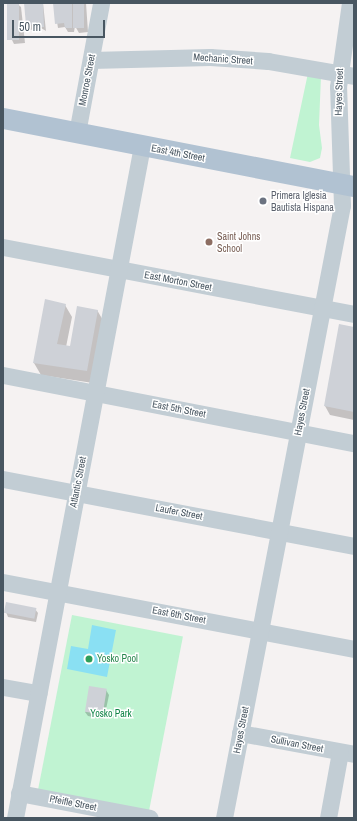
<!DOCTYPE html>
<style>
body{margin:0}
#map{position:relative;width:357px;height:821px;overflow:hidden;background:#f5f2f2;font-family:"Archivo Narrow",sans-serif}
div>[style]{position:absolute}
.green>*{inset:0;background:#c0f3d2;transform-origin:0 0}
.water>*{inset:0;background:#8ae0f3}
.shadow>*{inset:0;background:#0003}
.building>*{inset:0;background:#ced1d7;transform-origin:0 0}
.minor>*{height:17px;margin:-8.5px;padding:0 8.5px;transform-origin:8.5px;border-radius:8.5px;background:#c2cdd4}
.major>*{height:21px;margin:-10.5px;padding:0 10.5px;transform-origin:10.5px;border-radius:10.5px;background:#b1c2d2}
.dots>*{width:11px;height:11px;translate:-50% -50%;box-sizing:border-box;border:2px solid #fff;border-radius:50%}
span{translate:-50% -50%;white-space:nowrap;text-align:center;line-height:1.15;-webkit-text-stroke:3px #fff;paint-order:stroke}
.street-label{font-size:10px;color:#485661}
.worship-label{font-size:10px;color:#5b616d}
.left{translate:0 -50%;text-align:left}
.education-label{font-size:10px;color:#785e54}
.leisure-label{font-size:10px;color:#27864d}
.park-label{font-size:10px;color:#118548}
.frame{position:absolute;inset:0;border:4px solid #485661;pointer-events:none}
.scale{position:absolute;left:12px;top:20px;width:93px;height:18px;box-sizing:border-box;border:2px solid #485661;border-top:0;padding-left:5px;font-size:12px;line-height:14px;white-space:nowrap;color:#485661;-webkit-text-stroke:3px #fff;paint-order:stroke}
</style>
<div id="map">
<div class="green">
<div style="clip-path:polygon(308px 73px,321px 76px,319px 125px,322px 148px,320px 158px,310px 162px,290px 158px)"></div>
<div style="left:72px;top:615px;width:113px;height:179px;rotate:11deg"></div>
</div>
<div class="water">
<div style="clip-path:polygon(92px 625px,116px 630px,107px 677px,67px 669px,71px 646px,88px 649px)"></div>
</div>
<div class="shadow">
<div style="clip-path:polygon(16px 3px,21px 7px,25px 43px,14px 44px,12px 40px)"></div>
<div style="clip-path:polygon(43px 3px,46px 31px,41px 28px,30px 30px,25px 4px)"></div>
<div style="clip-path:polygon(54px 3px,86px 3px,88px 32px,79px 33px,75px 26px,74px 32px,68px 32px,65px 27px,58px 28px)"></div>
<div style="clip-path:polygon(65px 305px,72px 317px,66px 347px,70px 347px,97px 310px,104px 322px,93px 383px,41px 375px,34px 363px)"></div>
<div style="clip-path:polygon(354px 328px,354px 420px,330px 415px,325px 406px)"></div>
<div style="clip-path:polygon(35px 609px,38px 613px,36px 622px,8px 617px,6px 612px)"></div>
<div style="clip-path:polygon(106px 690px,109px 695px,104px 719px,88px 716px,85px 712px)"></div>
</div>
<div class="building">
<div style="left:7px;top:3px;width:12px;height:37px"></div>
<div style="clip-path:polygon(24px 3px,43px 3px,44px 27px,39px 27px,39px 24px,26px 25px)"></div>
<div style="clip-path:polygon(53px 3px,72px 3px,72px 28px,65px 28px,64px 23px,55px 24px)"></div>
<div style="left:73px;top:3px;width:11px;height:25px"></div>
<div style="clip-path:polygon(45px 299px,66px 304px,57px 344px,70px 346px,77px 306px,98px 310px,87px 371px,33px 363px)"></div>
<div style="clip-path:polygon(339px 324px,354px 327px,354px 412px,324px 406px)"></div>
<div style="left:6px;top:602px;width:31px;height:11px;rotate:11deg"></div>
<div style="left:89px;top:686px;width:18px;height:26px;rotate:9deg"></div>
</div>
<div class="minor">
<div style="left:91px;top:60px;width:119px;rotate:-1.4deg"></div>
<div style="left:210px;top:57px;width:58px;rotate:3.9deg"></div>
<div style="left:268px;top:61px;width:87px;rotate:9.9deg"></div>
<div style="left:77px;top:133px;width:132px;rotate:-79.5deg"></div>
<div style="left:3px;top:247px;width:357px;rotate:10.8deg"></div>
<div style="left:3px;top:375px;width:358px;rotate:11deg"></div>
<div style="left:3px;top:479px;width:357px;rotate:10.8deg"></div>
<div style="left:3px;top:582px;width:357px;rotate:10.8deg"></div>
<div style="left:3px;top:687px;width:36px;rotate:10deg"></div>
<div style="left:240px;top:733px;width:116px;rotate:10.4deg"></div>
<div style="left:19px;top:793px;width:133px;rotate:10.8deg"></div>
<div style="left:15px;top:818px;width:684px;rotate:-79.3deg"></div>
<div style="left:224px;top:818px;width:624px;rotate:-79.1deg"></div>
<div style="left:342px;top:205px;width:118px;rotate:-91.9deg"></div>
<div style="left:338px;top:87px;width:85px;rotate:-81.9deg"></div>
<div style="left:328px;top:818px;width:67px;rotate:-79.7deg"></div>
</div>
<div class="major">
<div style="left:3px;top:118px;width:358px;rotate:11deg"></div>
</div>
<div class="dots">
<div style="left:263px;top:201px;background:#6b7280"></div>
<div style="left:209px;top:242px;background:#8d6e63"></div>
<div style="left:89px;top:659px;background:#2e9e5b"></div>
</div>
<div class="street-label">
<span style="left:223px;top:59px;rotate:4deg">Mechanic Street</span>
<span style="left:87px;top:80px;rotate:-79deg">Monroe Street</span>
<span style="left:339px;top:92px;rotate:-88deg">Hayes Street</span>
<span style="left:178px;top:153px;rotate:11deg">East 4th Street</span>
<span style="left:178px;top:281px;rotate:11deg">East Morton Street</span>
<span style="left:179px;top:409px;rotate:11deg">East 5th Street</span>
<span style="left:302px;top:412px;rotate:-79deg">Hayes Street</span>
<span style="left:78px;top:482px;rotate:-79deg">Atlantic Street</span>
<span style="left:179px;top:512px;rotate:11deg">Laufer Street</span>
<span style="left:179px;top:615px;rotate:11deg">East 6th Street</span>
<span style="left:241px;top:730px;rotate:-79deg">Hayes Street</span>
<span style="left:297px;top:744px;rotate:11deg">Sullivan Street</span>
<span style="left:73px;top:803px;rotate:11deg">Pfeifle Street</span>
</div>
<div class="worship-label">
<span class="left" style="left:271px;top:201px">Primera Iglesia<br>Bautista Hispana</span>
</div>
<div class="education-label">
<span class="left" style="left:217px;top:242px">Saint Johns<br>School</span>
</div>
<div class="leisure-label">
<span class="left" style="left:97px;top:659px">Yosko Pool</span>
</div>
<div class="park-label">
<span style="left:111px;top:714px">Yosko Park</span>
</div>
<div class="frame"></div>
<div class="scale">50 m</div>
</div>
